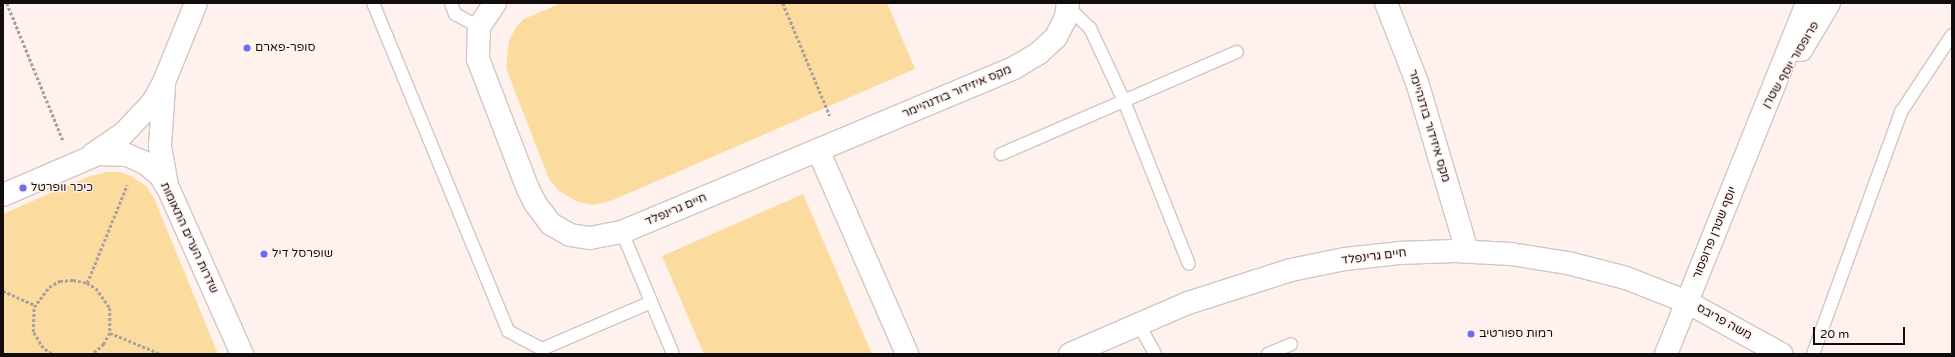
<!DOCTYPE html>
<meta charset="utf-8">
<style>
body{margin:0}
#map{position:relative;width:1955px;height:357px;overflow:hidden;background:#fff1ee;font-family:"Varela Round","Noto Sans Hebrew",sans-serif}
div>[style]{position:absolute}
.green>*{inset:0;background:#fbdb9e}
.path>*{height:2.5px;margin-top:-1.25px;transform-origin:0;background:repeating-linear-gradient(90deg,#aba09e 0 3px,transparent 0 5px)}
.roads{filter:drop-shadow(1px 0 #d3c6c2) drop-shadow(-1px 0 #d3c6c2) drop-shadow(0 1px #d3c6c2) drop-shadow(0 -1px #d3c6c2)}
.service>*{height:12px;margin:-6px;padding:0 6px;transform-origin:6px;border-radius:6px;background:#fff}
.minor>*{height:22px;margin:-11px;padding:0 11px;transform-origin:11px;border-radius:11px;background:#fff}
.tertiary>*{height:22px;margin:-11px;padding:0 11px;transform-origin:11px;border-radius:11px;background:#fff}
.dots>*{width:11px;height:11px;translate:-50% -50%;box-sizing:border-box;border:2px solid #fff1ee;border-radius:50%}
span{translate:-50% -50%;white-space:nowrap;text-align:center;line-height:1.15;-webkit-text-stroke:3px #fff1ee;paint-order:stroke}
.poi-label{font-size:12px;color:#120d0c}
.left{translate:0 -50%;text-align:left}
.street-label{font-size:12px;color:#120d0c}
.frame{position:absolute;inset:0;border:4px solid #120d0c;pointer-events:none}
.scale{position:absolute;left:1813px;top:327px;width:92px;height:18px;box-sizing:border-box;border:2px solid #120d0c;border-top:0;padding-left:5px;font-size:12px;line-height:14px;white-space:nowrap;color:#120d0c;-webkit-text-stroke:3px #fff1ee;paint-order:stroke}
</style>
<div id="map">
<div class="green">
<div style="clip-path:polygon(562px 3px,887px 3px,915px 69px,613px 200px,594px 205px,578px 202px,559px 191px,549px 179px,506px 68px,509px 41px,516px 27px,524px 19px)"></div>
<div style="clip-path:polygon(108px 172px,120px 172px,131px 176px,146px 186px,154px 198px,218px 354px,3px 354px,3px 214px,90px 176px)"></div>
<div style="clip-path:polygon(803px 194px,872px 354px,704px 354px,662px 256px)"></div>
</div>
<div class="path">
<div style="left:7px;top:3px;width:148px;rotate:67.8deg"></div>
<div style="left:783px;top:3px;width:122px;rotate:67.4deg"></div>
<div style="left:87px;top:283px;width:106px;rotate:-67.8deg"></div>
<div style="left:3px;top:291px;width:35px;rotate:24deg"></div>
<div style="left:110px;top:333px;width:55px;rotate:22.4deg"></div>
<div style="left:51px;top:354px;width:10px;rotate:-143deg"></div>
<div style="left:43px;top:348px;width:19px;rotate:-122deg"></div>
<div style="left:33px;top:332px;width:25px;rotate:-88deg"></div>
<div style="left:34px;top:307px;width:25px;rotate:-53deg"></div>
<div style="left:49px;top:287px;width:13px;rotate:-29deg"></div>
<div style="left:60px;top:281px;width:13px;rotate:-4deg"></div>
<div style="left:73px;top:280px;width:14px;rotate:12deg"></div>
<div style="left:87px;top:283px;width:10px;rotate:29deg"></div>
<div style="left:96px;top:288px;width:24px;rotate:55deg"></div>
<div style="left:110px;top:308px;width:25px;rotate:90deg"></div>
<div style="left:110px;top:333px;width:13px;rotate:119deg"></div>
<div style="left:104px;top:344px;width:15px;rotate:138deg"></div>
</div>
<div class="roads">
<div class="service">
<div style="left:373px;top:3px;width:355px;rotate:67.6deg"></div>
<div style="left:508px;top:331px;width:38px;rotate:28deg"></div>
<div style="left:542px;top:349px;width:119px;rotate:-23.3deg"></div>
<div style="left:451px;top:3px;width:12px;rotate:70deg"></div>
<div style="left:455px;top:14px;width:27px;rotate:28deg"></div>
<div style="left:1068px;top:7px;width:30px;rotate:44deg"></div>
<div style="left:1090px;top:28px;width:81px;rotate:65deg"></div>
<div style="left:1124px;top:101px;width:175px;rotate:68.3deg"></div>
<div style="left:1001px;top:154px;width:257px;rotate:-23.4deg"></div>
<div style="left:622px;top:232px;width:132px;rotate:67.3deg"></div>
<div style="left:1138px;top:323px;width:35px;rotate:61deg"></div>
<div style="left:1268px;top:354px;width:25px;rotate:-23deg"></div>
<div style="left:1813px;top:354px;width:258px;rotate:-70deg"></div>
<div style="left:1901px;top:112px;width:92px;rotate:-56.5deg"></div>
</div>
<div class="minor">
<div style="left:495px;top:3px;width:29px;rotate:124deg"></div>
<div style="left:479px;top:27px;width:32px;rotate:92deg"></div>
<div style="left:478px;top:59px;width:139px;rotate:69deg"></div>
<div style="left:528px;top:189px;width:16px;rotate:63deg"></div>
<div style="left:535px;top:203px;width:26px;rotate:53deg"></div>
<div style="left:551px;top:224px;width:22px;rotate:30deg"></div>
<div style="left:570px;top:235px;width:20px;rotate:9deg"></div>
<div style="left:590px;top:238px;width:33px;rotate:-11deg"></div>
<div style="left:622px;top:232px;width:425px;rotate:-22.7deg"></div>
<div style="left:1014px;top:68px;width:29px;rotate:-31deg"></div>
<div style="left:1039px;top:53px;width:23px;rotate:-43deg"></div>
<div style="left:1056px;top:37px;width:22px;rotate:-63deg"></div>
<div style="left:1066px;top:17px;width:14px;rotate:-82deg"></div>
<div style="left:1386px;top:3px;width:85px;rotate:68.6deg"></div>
<div style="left:1417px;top:82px;width:176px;rotate:73.5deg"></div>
<div style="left:818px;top:150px;width:223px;rotate:66.4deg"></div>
<div style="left:1070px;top:354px;width:129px;rotate:-23.4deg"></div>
<div style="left:1188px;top:303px;width:108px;rotate:-17.8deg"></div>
<div style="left:1291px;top:270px;width:55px;rotate:-11.5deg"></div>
<div style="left:1345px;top:259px;width:54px;rotate:-6.3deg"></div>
<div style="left:1399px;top:253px;width:56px;rotate:-2deg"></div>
<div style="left:1455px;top:251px;width:56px;rotate:3.1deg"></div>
<div style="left:1511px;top:254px;width:58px;rotate:9deg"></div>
<div style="left:1568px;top:263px;width:60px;rotate:14.5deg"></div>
<div style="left:1626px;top:278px;width:63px;rotate:21.3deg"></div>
<div style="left:1685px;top:301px;width:110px;rotate:28.9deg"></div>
</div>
<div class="tertiary">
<div style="left:1801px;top:50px;width:55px;rotate:-59.2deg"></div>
<div style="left:164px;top:87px;width:59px;rotate:93.9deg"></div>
<div style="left:160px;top:146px;width:39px;rotate:80deg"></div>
<div style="left:93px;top:154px;width:36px;rotate:-34deg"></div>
<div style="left:123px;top:134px;width:44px;rotate:-46.8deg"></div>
<div style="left:153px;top:102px;width:23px;rotate:-61deg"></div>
<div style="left:164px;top:82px;width:85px;rotate:-67.9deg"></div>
<div style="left:3px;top:195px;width:103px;rotate:-23.3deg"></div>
<div style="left:98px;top:154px;width:29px;rotate:2deg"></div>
<div style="left:127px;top:155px;width:20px;rotate:24deg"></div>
<div style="left:145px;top:163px;width:19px;rotate:39deg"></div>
<div style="left:160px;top:175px;width:17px;rotate:59deg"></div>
<div style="left:169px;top:190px;width:180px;rotate:66deg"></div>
<div style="left:1666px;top:354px;width:378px;rotate:-68.1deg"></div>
</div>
</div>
<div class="dots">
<div style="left:247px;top:48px;background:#696fe8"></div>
<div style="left:23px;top:188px;background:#696fe8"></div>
<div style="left:264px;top:254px;background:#696fe8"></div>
<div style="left:1471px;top:334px;background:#696fe8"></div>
</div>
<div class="poi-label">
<span class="left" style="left:255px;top:48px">סופר-פארם</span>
<span class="left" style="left:31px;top:188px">כיכר וופרטל</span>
<span class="left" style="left:272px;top:254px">שופרסל דיל</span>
<span class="left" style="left:1479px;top:334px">רמות ספורטיב</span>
</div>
<div class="street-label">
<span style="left:1791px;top:65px;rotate:-59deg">פרופסור יוסף שטרן</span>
<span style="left:957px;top:92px;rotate:-23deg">מקס איזידור בודנהיימר</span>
<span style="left:1429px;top:126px;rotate:73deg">מקס איזידור בודנהיימר</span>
<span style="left:676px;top:210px;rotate:-23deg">חיים גרינפלד</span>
<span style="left:1715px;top:233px;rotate:-68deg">יוסף שטרן פרופסור</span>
<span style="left:189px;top:238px;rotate:65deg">שדרות הערים התאומות</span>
<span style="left:1374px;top:257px;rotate:-7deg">חיים גרינפלד</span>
<span style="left:1724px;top:322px;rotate:29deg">משה פריבס</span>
</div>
<div class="frame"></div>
<div class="scale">20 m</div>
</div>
